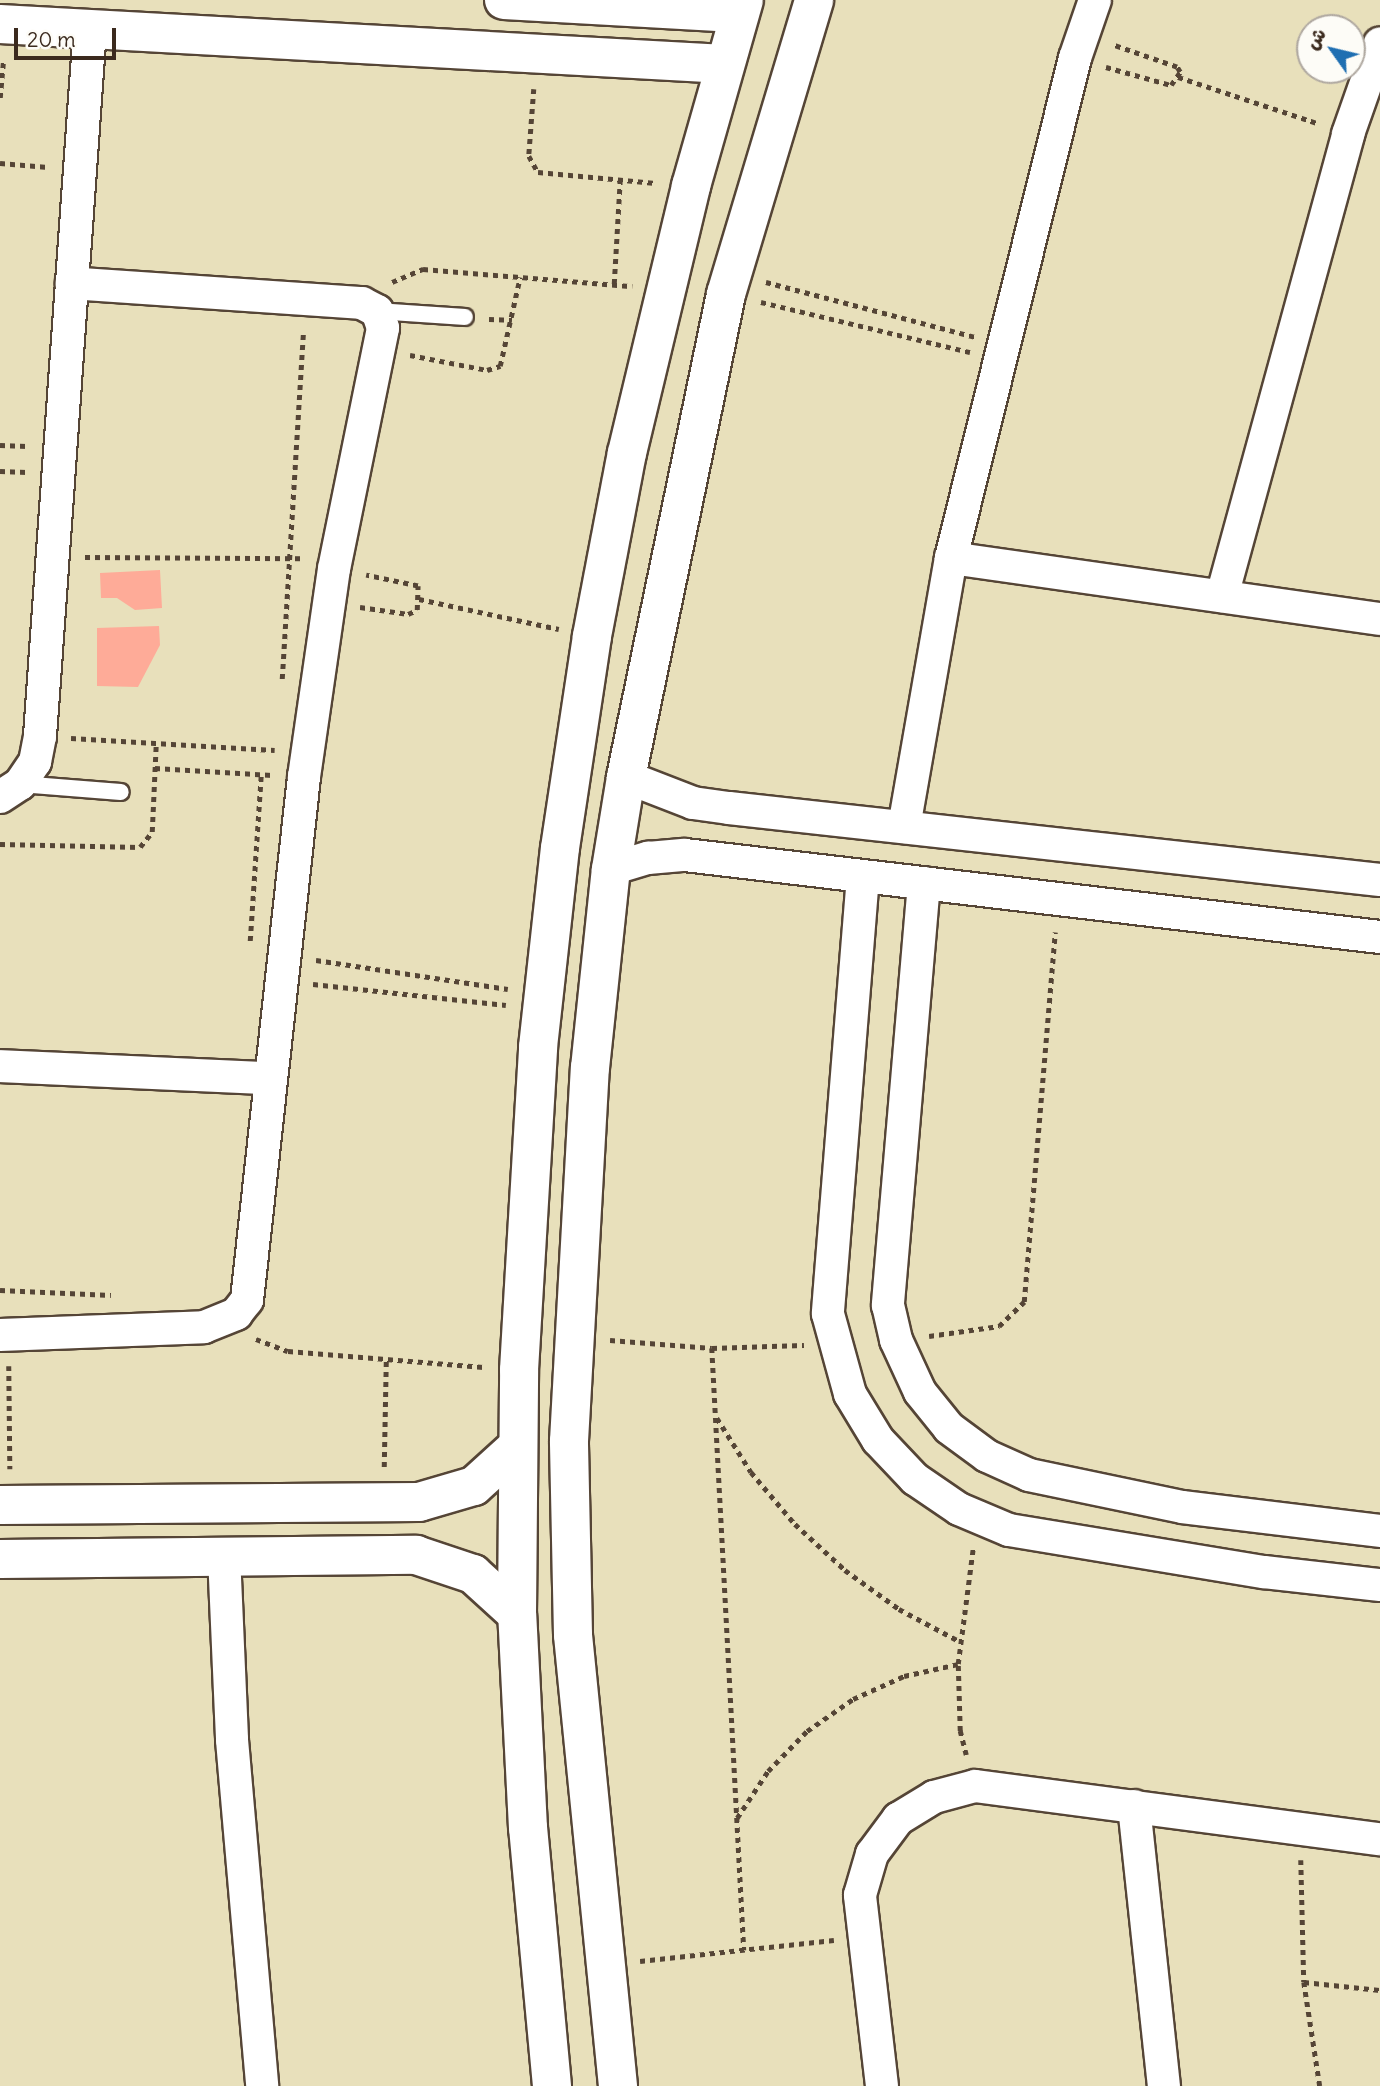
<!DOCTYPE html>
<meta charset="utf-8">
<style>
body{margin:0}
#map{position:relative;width:1380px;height:2086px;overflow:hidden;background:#e8e0bb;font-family:Delius,"Playpen Sans Arabic",sans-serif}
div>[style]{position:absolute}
.building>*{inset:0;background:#feab98}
.path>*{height:4.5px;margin-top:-2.25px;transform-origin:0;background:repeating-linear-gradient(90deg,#554536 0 5px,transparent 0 10px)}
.roads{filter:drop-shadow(2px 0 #554536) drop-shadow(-2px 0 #554536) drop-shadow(0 2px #554536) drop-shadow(0 -2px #554536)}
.lane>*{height:16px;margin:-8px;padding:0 8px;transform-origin:8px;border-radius:8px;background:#fff}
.street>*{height:32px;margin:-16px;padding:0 16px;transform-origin:16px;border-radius:16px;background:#fff}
.secondary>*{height:38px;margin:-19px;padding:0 19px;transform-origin:19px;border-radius:19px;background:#fff}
span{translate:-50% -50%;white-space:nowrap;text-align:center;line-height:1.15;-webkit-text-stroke:7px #fdfcf7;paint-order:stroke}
.north{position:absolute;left:1296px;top:14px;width:70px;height:70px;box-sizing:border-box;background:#fdfcf7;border:2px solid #afa8a0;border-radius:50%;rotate:304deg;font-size:19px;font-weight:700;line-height:28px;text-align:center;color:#3b2a1e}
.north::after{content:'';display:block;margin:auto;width:24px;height:32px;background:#1f6fb2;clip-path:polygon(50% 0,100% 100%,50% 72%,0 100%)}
.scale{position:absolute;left:14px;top:28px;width:102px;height:32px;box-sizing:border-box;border:4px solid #3b2a1e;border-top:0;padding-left:9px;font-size:21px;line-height:24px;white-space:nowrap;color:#3b2a1e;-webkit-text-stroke:5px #fdfcf7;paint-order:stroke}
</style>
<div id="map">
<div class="building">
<div style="clip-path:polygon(160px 570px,162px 608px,135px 610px,117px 598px,101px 598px,100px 573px)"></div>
<div style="clip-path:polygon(159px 626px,160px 645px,138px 687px,97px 686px,97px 628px)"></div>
</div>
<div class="path">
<div style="left:1106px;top:67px;width:67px;rotate:15.5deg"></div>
<div style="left:1171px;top:85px;width:16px;rotate:-55deg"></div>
<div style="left:1180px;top:72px;width:6px;rotate:-121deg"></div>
<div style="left:1177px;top:67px;width:68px;rotate:-161deg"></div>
<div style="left:1178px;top:77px;width:146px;rotate:18.3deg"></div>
<div style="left:534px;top:89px;width:67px;rotate:94.3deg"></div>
<div style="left:529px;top:156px;width:18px;rotate:61deg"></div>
<div style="left:538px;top:172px;width:118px;rotate:5.4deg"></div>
<div style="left:0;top:98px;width:37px;rotate:-85deg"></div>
<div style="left:0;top:163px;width:48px;rotate:4.8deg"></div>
<div style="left:392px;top:282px;width:34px;rotate:-23deg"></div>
<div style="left:423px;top:269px;width:210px;rotate:4.7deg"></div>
<div style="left:766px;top:282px;width:216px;rotate:14.7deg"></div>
<div style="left:614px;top:284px;width:104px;rotate:-86.7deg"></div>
<div style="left:761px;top:302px;width:215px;rotate:13.5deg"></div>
<div style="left:489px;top:319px;width:23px;rotate:2deg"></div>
<div style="left:410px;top:355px;width:78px;rotate:11deg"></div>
<div style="left:487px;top:370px;width:14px;rotate:-17deg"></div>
<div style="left:500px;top:366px;width:91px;rotate:-77.3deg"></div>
<div style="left:0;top:445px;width:27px;rotate:2deg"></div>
<div style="left:0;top:471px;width:27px;rotate:2deg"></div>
<div style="left:85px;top:557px;width:219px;rotate:0.3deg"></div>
<div style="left:419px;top:599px;width:143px;rotate:12.1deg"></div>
<div style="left:360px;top:607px;width:49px;rotate:8.3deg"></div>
<div style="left:408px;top:614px;width:10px;rotate:-24deg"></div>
<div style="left:417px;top:610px;width:24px;rotate:-88deg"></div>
<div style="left:418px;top:586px;width:53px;rotate:-168.1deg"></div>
<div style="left:282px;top:679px;width:348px;rotate:-86.5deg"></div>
<div style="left:71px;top:738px;width:204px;rotate:3.4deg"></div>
<div style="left:155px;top:768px;width:118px;rotate:3.4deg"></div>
<div style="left:0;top:844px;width:140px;rotate:1.2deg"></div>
<div style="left:140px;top:847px;width:19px;rotate:-51deg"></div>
<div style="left:152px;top:832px;width:88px;rotate:-87.4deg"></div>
<div style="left:250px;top:941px;width:166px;rotate:-86.2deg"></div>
<div style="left:316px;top:960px;width:194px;rotate:8.6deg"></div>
<div style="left:313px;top:984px;width:194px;rotate:6.2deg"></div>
<div style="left:0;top:1290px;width:111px;rotate:2.6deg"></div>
<div style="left:929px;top:1336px;width:71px;rotate:-8.1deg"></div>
<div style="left:999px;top:1326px;width:35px;rotate:-44deg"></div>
<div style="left:1024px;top:1302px;width:371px;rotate:-85.2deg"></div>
<div style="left:256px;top:1339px;width:34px;rotate:21deg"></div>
<div style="left:288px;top:1351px;width:196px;rotate:4.7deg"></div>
<div style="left:610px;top:1340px;width:102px;rotate:4.5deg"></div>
<div style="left:712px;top:1348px;width:92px;rotate:-1.9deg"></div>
<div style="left:712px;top:1348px;width:603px;rotate:86.96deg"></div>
<div style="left:9px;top:1366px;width:103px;rotate:89.4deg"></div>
<div style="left:717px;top:1418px;width:64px;rotate:57.8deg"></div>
<div style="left:751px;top:1472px;width:68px;rotate:49.8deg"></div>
<div style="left:795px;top:1524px;width:68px;rotate:42.6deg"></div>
<div style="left:845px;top:1570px;width:67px;rotate:35.8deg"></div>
<div style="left:899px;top:1609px;width:68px;rotate:28.1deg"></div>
<div style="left:384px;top:1467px;width:108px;rotate:-88.9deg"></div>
<div style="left:966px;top:1755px;width:25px;rotate:-104deg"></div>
<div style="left:960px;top:1731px;width:67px;rotate:-91.7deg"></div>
<div style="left:958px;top:1664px;width:116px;rotate:-82.6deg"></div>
<div style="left:737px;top:1818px;width:56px;rotate:-56.6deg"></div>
<div style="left:768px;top:1771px;width:56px;rotate:-45.7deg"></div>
<div style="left:807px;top:1731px;width:56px;rotate:-34.8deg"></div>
<div style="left:853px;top:1699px;width:56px;rotate:-24.3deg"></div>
<div style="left:904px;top:1676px;width:55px;rotate:-12.5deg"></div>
<div style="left:1301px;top:1860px;width:122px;rotate:88.6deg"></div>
<div style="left:1304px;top:1982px;width:105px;rotate:81.3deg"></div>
<div style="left:640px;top:1961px;width:195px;rotate:-6.2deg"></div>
<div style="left:1304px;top:1982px;width:76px;rotate:6deg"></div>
</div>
<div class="roads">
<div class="lane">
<div style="left:377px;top:311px;width:88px;rotate:3.9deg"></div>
<div style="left:20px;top:784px;width:101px;rotate:4.5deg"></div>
</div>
<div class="street">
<div style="left:951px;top:558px;width:433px;rotate:8.1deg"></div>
<div style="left:1222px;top:596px;width:479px;rotate:-74.7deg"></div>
<div style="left:1348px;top:134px;width:96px;rotate:-70.6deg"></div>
<div style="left:626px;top:777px;width:72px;rotate:21.2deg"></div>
<div style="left:693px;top:803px;width:36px;rotate:8deg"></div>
<div style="left:729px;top:808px;width:655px;rotate:6.31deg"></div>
<div style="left:0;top:797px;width:24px;rotate:-33deg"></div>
<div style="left:20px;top:784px;width:27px;rotate:-56deg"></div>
<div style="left:35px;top:762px;width:26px;rotate:-79deg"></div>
<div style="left:40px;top:736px;width:710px;rotate:-85.96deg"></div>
<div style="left:904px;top:827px;width:273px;rotate:-80.1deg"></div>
<div style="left:951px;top:558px;width:515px;rotate:-76.07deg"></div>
<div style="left:1075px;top:58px;width:61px;rotate:-71deg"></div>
<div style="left:611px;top:869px;width:39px;rotate:-17deg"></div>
<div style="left:648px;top:858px;width:37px;rotate:-5deg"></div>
<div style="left:685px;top:855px;width:700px;rotate:6.73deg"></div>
<div style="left:863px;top:876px;width:439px;rotate:94.6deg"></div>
<div style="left:828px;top:1314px;width:83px;rotate:74.6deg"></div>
<div style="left:850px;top:1394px;width:54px;rotate:58.7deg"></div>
<div style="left:878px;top:1440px;width:54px;rotate:46.5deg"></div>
<div style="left:915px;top:1479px;width:53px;rotate:34.3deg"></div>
<div style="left:959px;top:1509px;width:54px;rotate:22.8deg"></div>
<div style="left:1009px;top:1530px;width:258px;rotate:9.4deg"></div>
<div style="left:1264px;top:1572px;width:117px;rotate:6.4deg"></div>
<div style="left:924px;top:883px;width:424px;rotate:94.9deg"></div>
<div style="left:888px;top:1305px;width:36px;rotate:77deg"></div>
<div style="left:896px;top:1340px;width:57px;rotate:65.2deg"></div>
<div style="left:920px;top:1392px;width:46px;rotate:51.1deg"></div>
<div style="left:949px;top:1428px;width:47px;rotate:36.4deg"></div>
<div style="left:987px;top:1456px;width:46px;rotate:24.3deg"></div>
<div style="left:1029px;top:1475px;width:156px;rotate:11.8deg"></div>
<div style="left:1182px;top:1507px;width:199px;rotate:6.9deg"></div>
<div style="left:0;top:1066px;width:269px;rotate:2.6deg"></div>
<div style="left:0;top:1335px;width:204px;rotate:-2.2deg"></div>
<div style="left:204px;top:1327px;width:35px;rotate:-22deg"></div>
<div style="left:236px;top:1314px;width:18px;rotate:-52deg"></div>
<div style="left:247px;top:1300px;width:526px;rotate:-83.78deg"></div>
<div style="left:304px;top:777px;width:210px;rotate:-81.8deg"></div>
<div style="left:334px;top:569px;width:246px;rotate:-78.5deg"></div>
<div style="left:383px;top:328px;width:18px;rotate:-109deg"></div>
<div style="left:377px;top:311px;width:17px;rotate:-152deg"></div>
<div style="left:362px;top:303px;width:291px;rotate:-176.1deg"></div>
<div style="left:224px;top:1555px;width:185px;rotate:87.5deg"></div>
<div style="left:232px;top:1740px;width:347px;rotate:85deg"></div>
<div style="left:1134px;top:1806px;width:282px;rotate:83.9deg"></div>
<div style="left:882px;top:2086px;width:192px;rotate:-96.6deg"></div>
<div style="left:860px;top:1895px;width:43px;rotate:-73.7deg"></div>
<div style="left:872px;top:1854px;width:44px;rotate:-53.4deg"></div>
<div style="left:898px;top:1819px;width:42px;rotate:-31.4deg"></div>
<div style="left:934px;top:1797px;width:42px;rotate:-15deg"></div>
<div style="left:975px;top:1786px;width:408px;rotate:7.5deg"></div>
</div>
<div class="secondary">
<div style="left:504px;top:0;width:236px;rotate:3.2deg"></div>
<div style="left:0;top:24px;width:726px;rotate:3.16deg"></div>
<div style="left:0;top:1505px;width:419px;rotate:-0.4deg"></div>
<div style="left:419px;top:1502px;width:57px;rotate:-16.2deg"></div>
<div style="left:474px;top:1486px;width:58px;rotate:-42.2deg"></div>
<div style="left:0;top:1559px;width:416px;rotate:-0.6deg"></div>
<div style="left:416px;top:1555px;width:60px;rotate:18.4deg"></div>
<div style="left:473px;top:1574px;width:59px;rotate:42.3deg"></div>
<div style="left:552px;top:2086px;width:259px;rotate:-95.3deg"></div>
<div style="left:528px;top:1828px;width:214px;rotate:-92.9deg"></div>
<div style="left:517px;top:1614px;width:244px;rotate:-89.5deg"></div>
<div style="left:519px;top:1370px;width:324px;rotate:-86.6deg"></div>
<div style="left:538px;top:1047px;width:200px;rotate:-83.7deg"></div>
<div style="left:560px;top:848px;width:214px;rotate:-81.4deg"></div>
<div style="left:592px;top:636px;width:186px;rotate:-79.2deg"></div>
<div style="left:627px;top:453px;width:275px;rotate:-76.5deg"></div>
<div style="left:691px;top:186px;width:193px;rotate:-74.1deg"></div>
<div style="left:618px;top:2086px;width:453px;rotate:-95.7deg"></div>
<div style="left:573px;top:1635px;width:194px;rotate:-91.2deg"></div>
<div style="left:569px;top:1441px;width:374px;rotate:-86.8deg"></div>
<div style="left:590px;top:1068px;width:200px;rotate:-84deg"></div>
<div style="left:611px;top:869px;width:93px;rotate:-80.7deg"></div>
<div style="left:626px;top:777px;width:493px;rotate:-78.3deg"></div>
<div style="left:726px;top:294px;width:307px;rotate:-73.3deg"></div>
</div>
</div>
<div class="north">ش</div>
<div class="scale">20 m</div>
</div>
